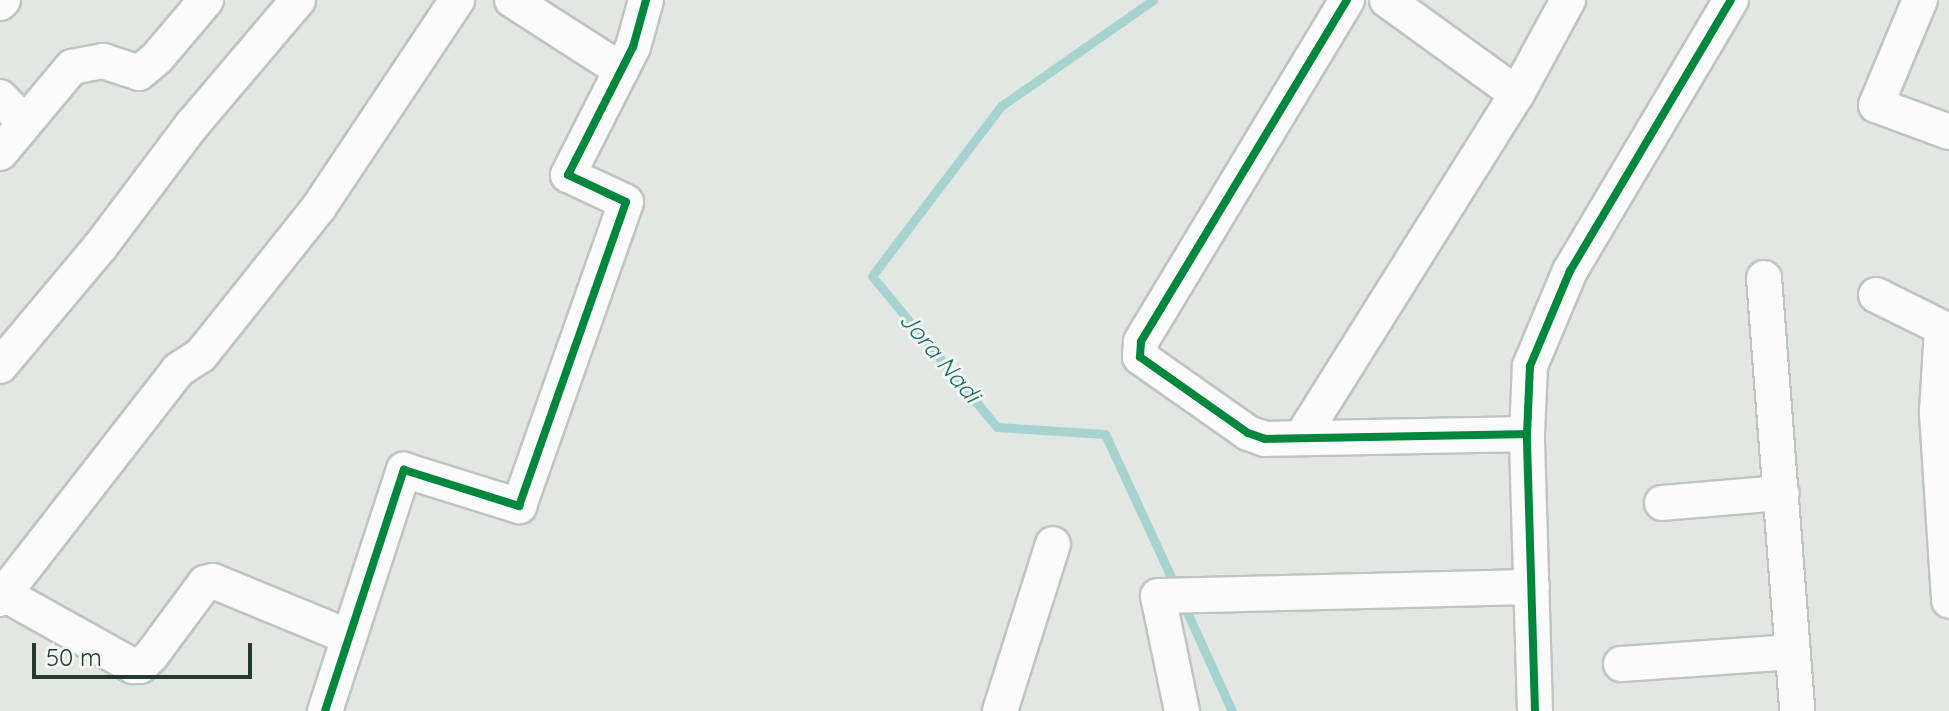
<!DOCTYPE html>
<style>
body{margin:0}
#map{position:relative;width:1949px;height:711px;overflow:hidden;background:#e2e7e4;font-family:Quicksand,sans-serif}
div>[style]{position:absolute}
.stream>*{height:9px;margin:-4.5px;padding:0 4.5px;transform-origin:4.5px;border-radius:4.5px;background:#a6d2cf}
.roads{filter:drop-shadow(2px 0 #bfc4c1) drop-shadow(-2px 0 #bfc4c1) drop-shadow(0 2px #bfc4c1) drop-shadow(0 -2px #bfc4c1)}
.minor>*{height:34px;margin:-17px;padding:0 17px;transform-origin:17px;border-radius:17px;background:#fbfbfb}
.cycleway>*{height:8px;margin:-4px;padding:0 4px;transform-origin:4px;border-radius:4px;background:#00873e}
span{translate:-50% -50%;white-space:nowrap;text-align:center;line-height:1.15;-webkit-text-stroke:6px #f0f6f2;paint-order:stroke}
.water-label{font-size:24px;color:#236d6a;font-style:italic}
.scale{position:absolute;left:32px;top:643px;width:220px;height:36px;box-sizing:border-box;border:4px solid #23382e;border-top:0;padding-left:10px;font-size:24px;line-height:28px;white-space:nowrap;color:#23382e;-webkit-text-stroke:6px #f0f6f2;paint-order:stroke}
</style>
<div id="map">
<div class="stream">
<div style="left:1153px;top:0;width:185px;rotate:145.1deg"></div>
<div style="left:1001px;top:106px;width:213px;rotate:127.2deg"></div>
<div style="left:872px;top:276px;width:196px;rotate:50.4deg"></div>
<div style="left:997px;top:427px;width:108px;rotate:3.7deg"></div>
<div style="left:1105px;top:434px;width:170px;rotate:65.2deg"></div>
<div style="left:1182px;top:601px;width:121px;rotate:65.6deg"></div>
</div>
<div class="roads">
<div class="minor">
<div style="left:512px;top:0;width:130px;rotate:32.7deg"></div>
<div style="left:1347px;top:0;width:399px;rotate:121.1deg"></div>
<div style="left:1141px;top:342px;width:15px;rotate:94deg"></div>
<div style="left:1140px;top:357px;width:132px;rotate:35.1deg"></div>
<div style="left:1248px;top:433px;width:18px;rotate:19deg"></div>
<div style="left:1265px;top:439px;width:262px;rotate:-1.1deg"></div>
<div style="left:1387px;top:0;width:160px;rotate:35.9deg"></div>
<div style="left:1920px;top:0;width:114px;rotate:112.7deg"></div>
<div style="left:1876px;top:105px;width:78px;rotate:20.3deg"></div>
<div style="left:0;top:3px;width:4px;rotate:-45deg"></div>
<div style="left:0;top:97px;width:36px;rotate:46deg"></div>
<div style="left:0;top:153px;width:112px;rotate:-50.1deg"></div>
<div style="left:72px;top:67px;width:32px;rotate:-11deg"></div>
<div style="left:103px;top:61px;width:38px;rotate:18deg"></div>
<div style="left:139px;top:73px;width:23px;rotate:-40deg"></div>
<div style="left:157px;top:58px;width:76px;rotate:-49.8deg"></div>
<div style="left:1764px;top:278px;width:434px;rotate:85.6deg"></div>
<div style="left:1876px;top:295px;width:81px;rotate:26.3deg"></div>
<div style="left:1942px;top:328px;width:85px;rotate:93.4deg"></div>
<div style="left:1937px;top:413px;width:188px;rotate:86.3deg"></div>
<div style="left:0;top:366px;width:155px;rotate:-50deg"></div>
<div style="left:100px;top:247px;width:153px;rotate:-53deg"></div>
<div style="left:192px;top:125px;width:164px;rotate:-49.7deg"></div>
<div style="left:1301px;top:438px;width:406px;rotate:-57.9deg"></div>
<div style="left:1517px;top:94px;width:107px;rotate:-61.5deg"></div>
<div style="left:1662px;top:503px;width:120px;rotate:-4.8deg"></div>
<div style="left:4px;top:594px;width:148px;rotate:29.2deg"></div>
<div style="left:133px;top:666px;width:7px"></div>
<div style="left:140px;top:666px;width:15px;rotate:-42deg"></div>
<div style="left:151px;top:656px;width:91px;rotate:-53.5deg"></div>
<div style="left:205px;top:583px;width:8px;rotate:-14deg"></div>
<div style="left:213px;top:581px;width:147px;rotate:22.4deg"></div>
<div style="left:0;top:599px;width:290px;rotate:-52.1deg"></div>
<div style="left:178px;top:370px;width:27px;rotate:-33deg"></div>
<div style="left:201px;top:355px;width:189px;rotate:-51.4deg"></div>
<div style="left:319px;top:207px;width:249px;rotate:-56.3deg"></div>
<div style="left:1621px;top:664px;width:172px;rotate:-4deg"></div>
<div style="left:325px;top:711px;width:254px;rotate:-71.9deg"></div>
<div style="left:404px;top:470px;width:121px;rotate:17.4deg"></div>
<div style="left:519px;top:506px;width:322px;rotate:-70.6deg"></div>
<div style="left:626px;top:202px;width:64px;rotate:-155deg"></div>
<div style="left:568px;top:175px;width:144px;rotate:-63.1deg"></div>
<div style="left:633px;top:47px;width:49px;rotate:-74.5deg"></div>
<div style="left:1000px;top:711px;width:175px;rotate:-72.4deg"></div>
<div style="left:1182px;top:711px;width:117px;rotate:-101.8deg"></div>
<div style="left:1158px;top:596px;width:374px;rotate:-1.4deg"></div>
<div style="left:1535px;top:711px;width:277px;rotate:-91.7deg"></div>
<div style="left:1527px;top:434px;width:68px;rotate:-87.5deg"></div>
<div style="left:1530px;top:366px;width:103px;rotate:-67.2deg"></div>
<div style="left:1570px;top:271px;width:315px;rotate:-59.3deg"></div>
</div>
</div>
<div class="cycleway">
<div style="left:1347px;top:0;width:399px;rotate:121.1deg"></div>
<div style="left:1141px;top:342px;width:15px;rotate:94deg"></div>
<div style="left:1140px;top:357px;width:132px;rotate:35.1deg"></div>
<div style="left:1248px;top:433px;width:18px;rotate:19deg"></div>
<div style="left:1265px;top:439px;width:262px;rotate:-1.1deg"></div>
<div style="left:325px;top:711px;width:254px;rotate:-71.9deg"></div>
<div style="left:404px;top:470px;width:121px;rotate:17.4deg"></div>
<div style="left:519px;top:506px;width:322px;rotate:-70.6deg"></div>
<div style="left:626px;top:202px;width:64px;rotate:-155deg"></div>
<div style="left:568px;top:175px;width:144px;rotate:-63.1deg"></div>
<div style="left:633px;top:47px;width:49px;rotate:-74.5deg"></div>
<div style="left:1535px;top:711px;width:277px;rotate:-91.7deg"></div>
<div style="left:1527px;top:434px;width:68px;rotate:-87.5deg"></div>
<div style="left:1530px;top:366px;width:103px;rotate:-67.2deg"></div>
<div style="left:1570px;top:271px;width:315px;rotate:-59.3deg"></div>
</div>
<div class="water-label">
<span style="left:940px;top:357px;rotate:50deg">Jora Nadi</span>
</div>
<div class="scale">50 m</div>
</div>
